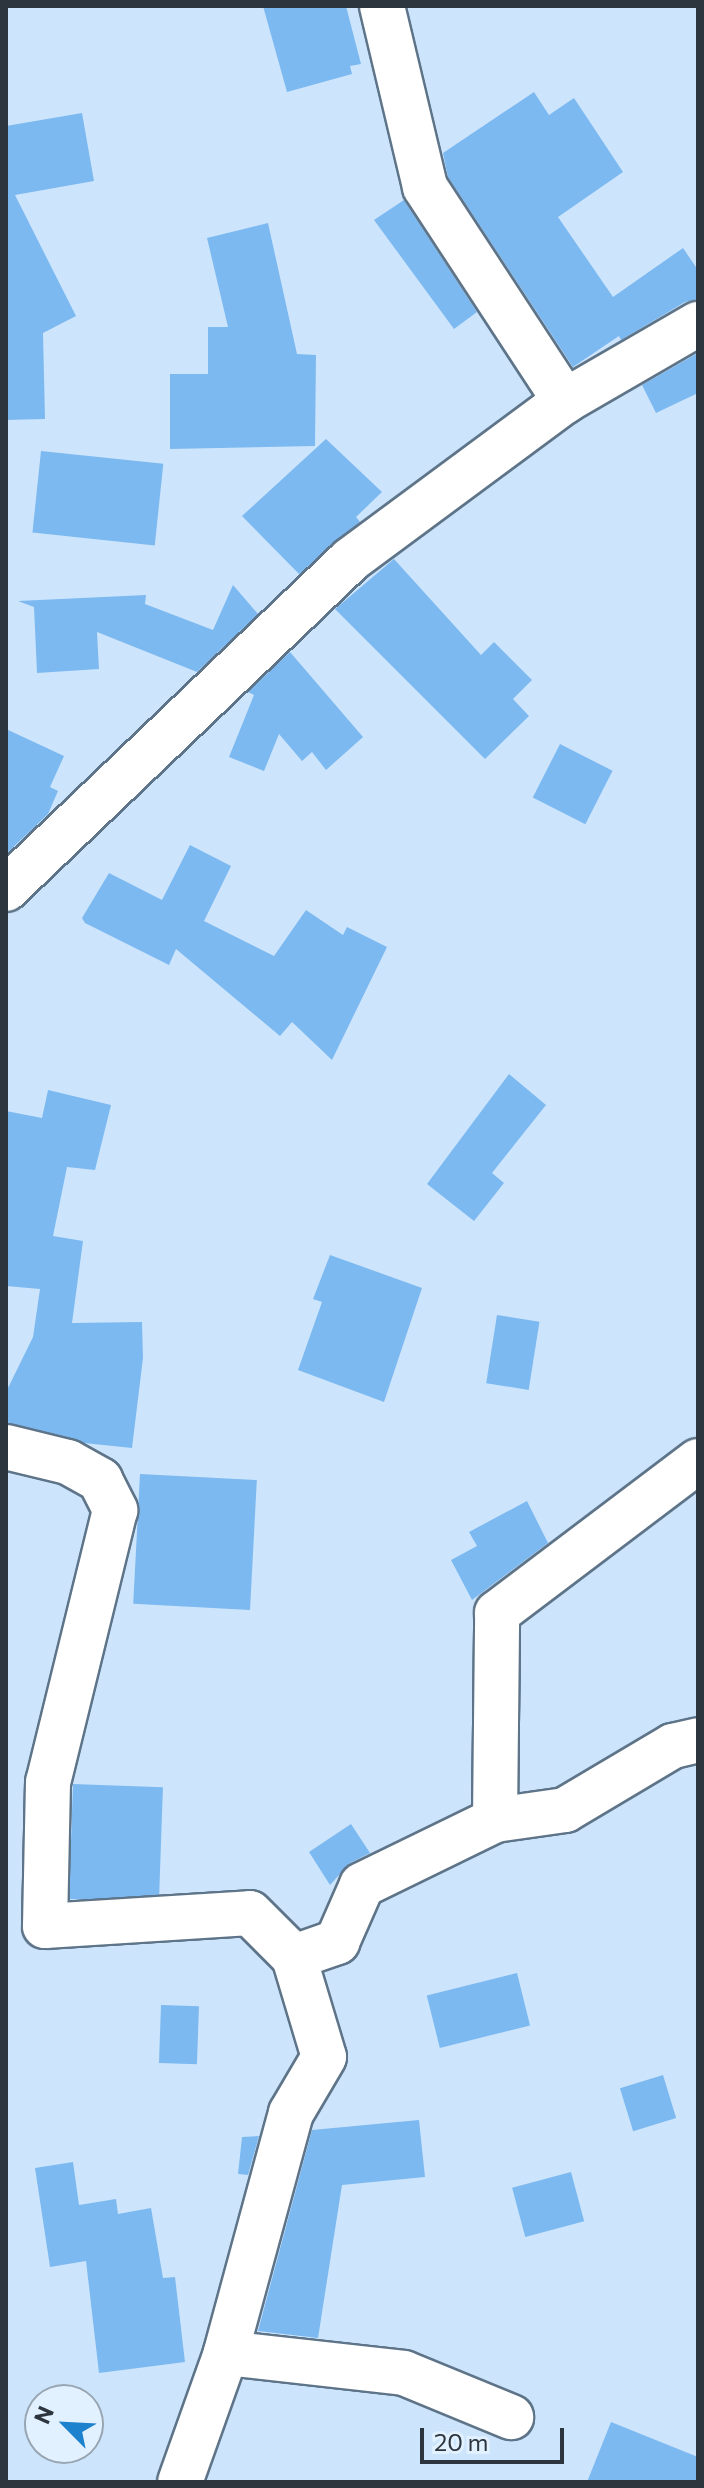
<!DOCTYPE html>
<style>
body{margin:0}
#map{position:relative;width:704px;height:2488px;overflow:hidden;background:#cde5fc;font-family:Commissioner,sans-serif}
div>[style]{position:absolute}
.building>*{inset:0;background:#7db9f1;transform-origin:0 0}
.roads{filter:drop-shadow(2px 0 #5e7488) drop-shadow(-2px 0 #5e7488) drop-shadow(0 2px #5e7488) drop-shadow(0 -2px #5e7488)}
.minor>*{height:44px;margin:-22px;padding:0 22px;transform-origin:22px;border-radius:22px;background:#fff}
span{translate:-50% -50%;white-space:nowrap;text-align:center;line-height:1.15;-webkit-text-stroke:6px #e2f1ff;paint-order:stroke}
.frame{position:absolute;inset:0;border:8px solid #2c353e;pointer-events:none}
.north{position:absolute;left:24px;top:2384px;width:80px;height:80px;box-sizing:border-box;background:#e2f1ff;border:2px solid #99a6b2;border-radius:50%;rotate:294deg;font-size:22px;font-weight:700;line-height:32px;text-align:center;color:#2c353e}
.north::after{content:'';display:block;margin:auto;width:28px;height:36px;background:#1d82cd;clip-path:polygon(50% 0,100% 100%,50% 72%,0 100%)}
.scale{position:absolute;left:420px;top:2428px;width:144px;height:36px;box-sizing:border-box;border:4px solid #2c353e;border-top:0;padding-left:10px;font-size:24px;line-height:28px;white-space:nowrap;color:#2c353e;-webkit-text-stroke:6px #e2f1ff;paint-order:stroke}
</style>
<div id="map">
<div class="building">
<div style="clip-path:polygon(263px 6px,346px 6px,361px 64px,350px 66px,352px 74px,287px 92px)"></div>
<div style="clip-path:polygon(534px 92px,549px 115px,574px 98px,623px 172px,558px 217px,613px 297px,683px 248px,698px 270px,698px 299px,685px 302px,621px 340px,619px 336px,573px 367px,448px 177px,443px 153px)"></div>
<div style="clip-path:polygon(82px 113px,94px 181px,15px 195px,76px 316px,43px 333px,45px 419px,6px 420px,6px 126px)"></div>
<div style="clip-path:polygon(404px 200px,477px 312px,454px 329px,374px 220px)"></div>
<div style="clip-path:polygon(268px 223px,297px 354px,316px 355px,315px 446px,170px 449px,170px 374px,208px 374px,208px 327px,228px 327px,207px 238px)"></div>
<div style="clip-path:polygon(698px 353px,698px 393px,656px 413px,642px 385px)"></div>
<div style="clip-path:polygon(326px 439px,382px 492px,356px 517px,360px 522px,299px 574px,242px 516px)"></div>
<div style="left:41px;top:451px;width:123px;height:82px;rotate:6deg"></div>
<div style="clip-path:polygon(394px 559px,481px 655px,494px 642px,532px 680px,513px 699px,529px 716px,485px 759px,335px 609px)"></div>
<div style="clip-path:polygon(233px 585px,258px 614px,197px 672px,97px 632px,99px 669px,37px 673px,34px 607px,18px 601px,146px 595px,145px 604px,213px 630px)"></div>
<div style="clip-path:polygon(290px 652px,363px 737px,326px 770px,312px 752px,302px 761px,279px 734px,264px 771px,229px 757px,254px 695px,248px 692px)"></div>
<div style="clip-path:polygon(6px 729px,64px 756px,50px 787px,58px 791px,48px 814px,6px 854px)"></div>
<div style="left:560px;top:744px;width:59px;height:60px;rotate:27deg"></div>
<div style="clip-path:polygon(190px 845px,231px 866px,204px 921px,274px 956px,306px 910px,343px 935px,347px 927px,387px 947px,332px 1060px,292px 1022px,280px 1036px,176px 949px,169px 965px,85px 923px,82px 918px,109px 873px,162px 900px)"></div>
<div style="clip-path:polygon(509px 1074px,546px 1105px,492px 1173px,504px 1183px,474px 1221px,427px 1184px)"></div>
<div style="clip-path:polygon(48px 1090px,111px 1105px,95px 1170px,67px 1167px,53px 1236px,83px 1241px,72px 1323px,142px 1322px,143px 1358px,132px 1448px,84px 1443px,6px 1423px,6px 1392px,33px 1337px,40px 1289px,6px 1286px,6px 1111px,42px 1118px)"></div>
<div style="clip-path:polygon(330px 1255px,422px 1288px,384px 1402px,298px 1370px,322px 1302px,313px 1299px)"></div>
<div style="left:497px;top:1315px;width:43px;height:69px;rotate:9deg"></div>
<div style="left:140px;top:1474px;width:117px;height:130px;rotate:3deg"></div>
<div style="clip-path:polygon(527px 1501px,548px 1543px,472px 1600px,451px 1560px,477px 1546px,469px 1532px)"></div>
<div style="left:73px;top:1784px;width:90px;height:115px;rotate:2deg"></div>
<div style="clip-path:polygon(351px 1824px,370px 1853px,350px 1863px,330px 1885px,309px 1852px)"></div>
<div style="left:517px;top:1973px;width:54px;height:93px;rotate:76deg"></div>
<div style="left:161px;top:2005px;width:38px;height:58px;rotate:2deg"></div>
<div style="left:663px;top:2075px;width:45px;height:45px;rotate:73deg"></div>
<div style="clip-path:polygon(419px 2120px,425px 2177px,342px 2185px,318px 2338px,258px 2331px,312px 2130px)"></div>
<div style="clip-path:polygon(259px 2136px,248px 2175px,238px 2174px,242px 2137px)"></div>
<div style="clip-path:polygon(73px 2162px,79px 2205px,116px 2199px,118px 2214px,151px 2208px,163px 2278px,175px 2277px,185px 2362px,99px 2373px,86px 2261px,50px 2267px,35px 2168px)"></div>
<div style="left:571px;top:2172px;width:51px;height:61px;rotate:75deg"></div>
<div style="clip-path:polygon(611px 2422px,698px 2457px,698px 2482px,587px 2482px)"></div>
</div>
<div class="roads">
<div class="minor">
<div style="left:382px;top:6px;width:186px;rotate:76.6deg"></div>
<div style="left:425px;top:187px;width:256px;rotate:56.8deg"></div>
<div style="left:6px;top:889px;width:476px;rotate:-43.7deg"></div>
<div style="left:350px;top:560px;width:267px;rotate:-36.5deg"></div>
<div style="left:565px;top:401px;width:154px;rotate:-30.1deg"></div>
<div style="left:6px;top:1447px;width:64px;rotate:13.6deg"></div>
<div style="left:68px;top:1462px;width:37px;rotate:29deg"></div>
<div style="left:100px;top:1480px;width:34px;rotate:63deg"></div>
<div style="left:115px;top:1510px;width:280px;rotate:103.8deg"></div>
<div style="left:48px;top:1782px;width:144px;rotate:91.2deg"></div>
<div style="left:45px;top:1926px;width:205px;rotate:-3.6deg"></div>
<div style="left:250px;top:1913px;width:62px;rotate:45deg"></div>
<div style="left:294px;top:1957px;width:104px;rotate:73.3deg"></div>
<div style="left:324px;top:2057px;width:65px;rotate:120.5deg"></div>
<div style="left:291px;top:2113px;width:249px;rotate:105.2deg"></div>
<div style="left:226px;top:2353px;width:137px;rotate:109.6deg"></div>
<div style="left:495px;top:1820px;width:71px;rotate:-8.1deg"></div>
<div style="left:565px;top:1810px;width:126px;rotate:-30.7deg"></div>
<div style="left:673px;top:1746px;width:26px;rotate:-13deg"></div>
<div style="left:294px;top:1957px;width:46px;rotate:-19.2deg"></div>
<div style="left:337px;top:1942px;width:62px;rotate:-66.3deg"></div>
<div style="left:362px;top:1885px;width:148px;rotate:-26deg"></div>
<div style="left:495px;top:1820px;width:207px;rotate:-89.4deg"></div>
<div style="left:497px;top:1613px;width:252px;rotate:-37.1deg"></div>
<div style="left:226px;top:2353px;width:179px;rotate:6.4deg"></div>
<div style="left:404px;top:2373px;width:116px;rotate:22.4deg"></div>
</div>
</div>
<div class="frame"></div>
<div class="north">N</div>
<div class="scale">20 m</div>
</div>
